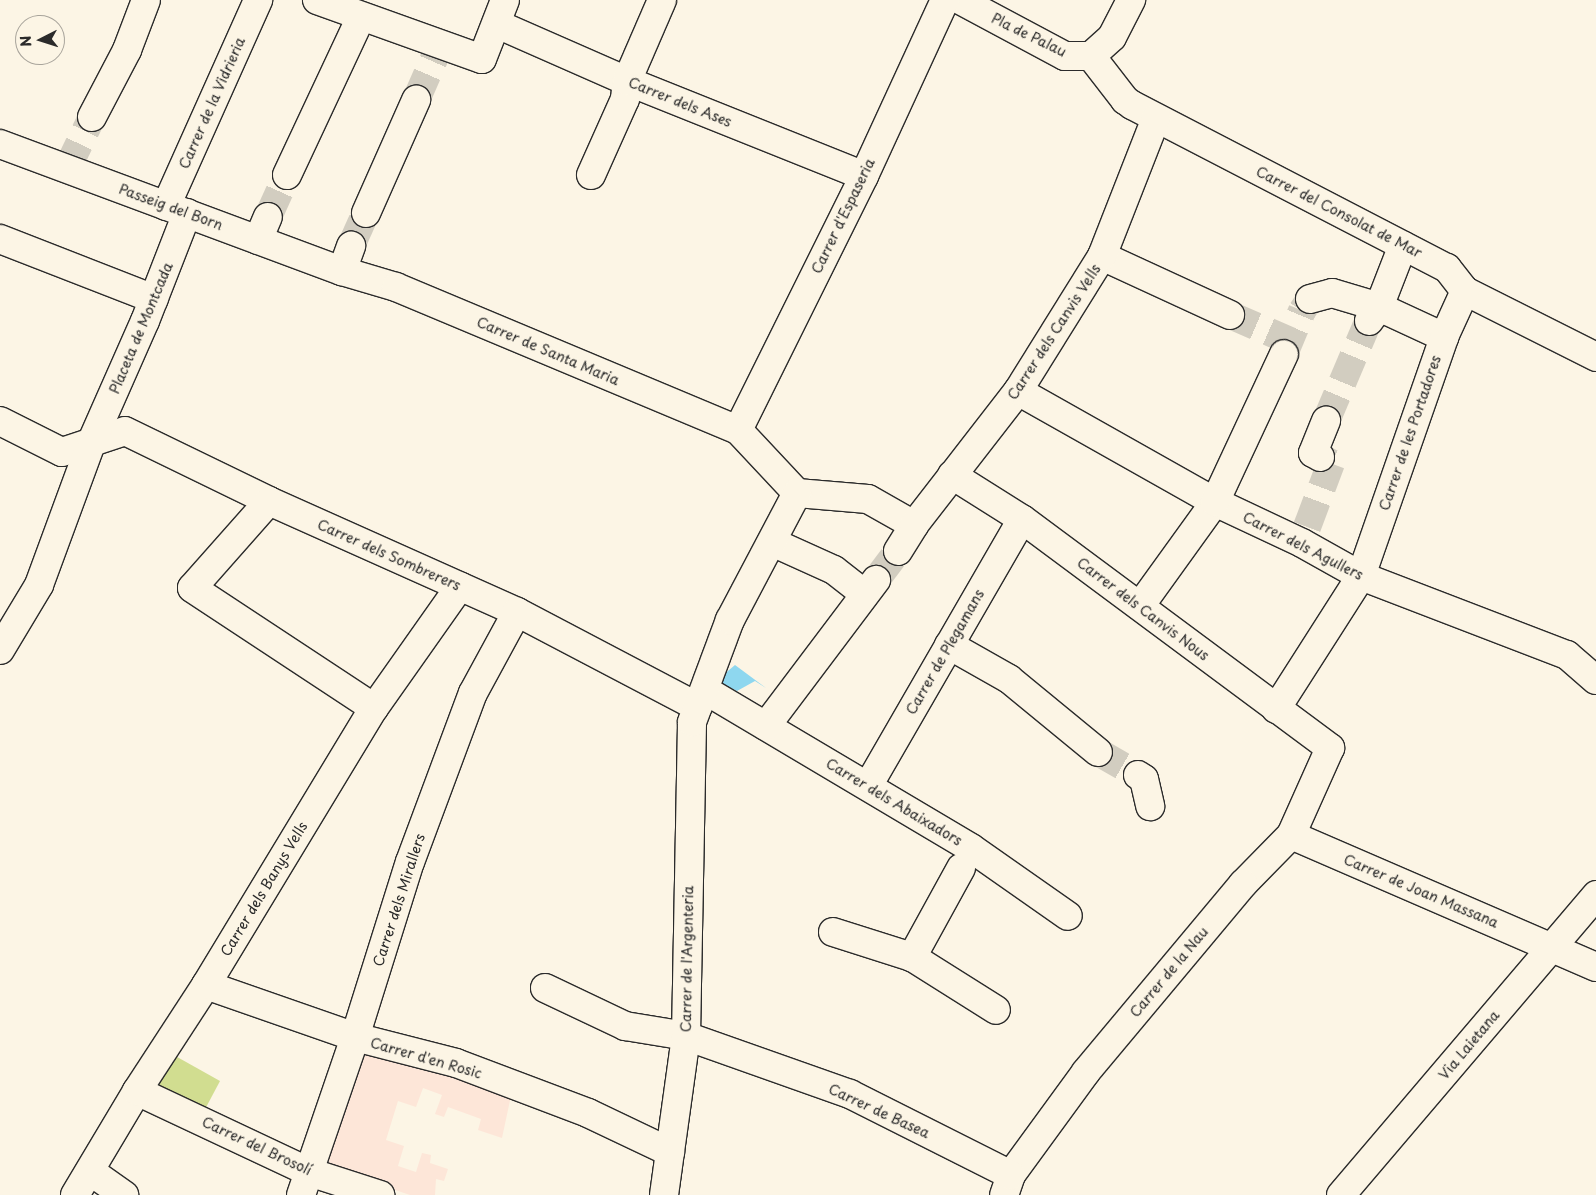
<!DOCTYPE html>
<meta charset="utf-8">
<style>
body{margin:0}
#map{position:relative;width:1596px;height:1195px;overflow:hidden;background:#fcf5e5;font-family:"Playpen Sans",sans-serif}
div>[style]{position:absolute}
.built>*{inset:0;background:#fde6d8}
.green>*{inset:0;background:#d1dd90}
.water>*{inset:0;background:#8ed7ef}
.minor-tunnel>*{height:28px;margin-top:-14px;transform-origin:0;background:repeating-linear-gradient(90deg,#d2cdc0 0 28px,transparent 0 42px)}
.roads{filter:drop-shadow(1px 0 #2b2b2b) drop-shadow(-1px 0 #2b2b2b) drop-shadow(0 1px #2b2b2b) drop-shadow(0 -1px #2b2b2b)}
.minor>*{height:28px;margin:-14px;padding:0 14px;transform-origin:14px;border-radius:14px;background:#fcf5e5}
.major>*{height:28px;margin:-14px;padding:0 14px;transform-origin:14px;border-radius:14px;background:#fcf5e5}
span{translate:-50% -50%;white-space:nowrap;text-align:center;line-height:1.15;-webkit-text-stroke:4px #fcf5e5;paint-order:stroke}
.street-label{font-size:14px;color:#2b2b2b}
.north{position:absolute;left:15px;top:15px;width:50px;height:50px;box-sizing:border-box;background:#fcf5e5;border:1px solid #a8a49b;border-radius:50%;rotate:265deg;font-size:14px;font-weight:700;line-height:20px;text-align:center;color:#2b2b2b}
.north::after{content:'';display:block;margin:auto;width:18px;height:22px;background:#2b2b2b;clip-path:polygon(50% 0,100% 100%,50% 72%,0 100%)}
</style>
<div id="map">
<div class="built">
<div style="clip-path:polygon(363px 1047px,512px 1091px,502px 1138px,478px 1130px,481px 1119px,448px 1107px,444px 1117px,435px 1114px,442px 1095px,423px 1088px,416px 1107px,398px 1101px,386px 1140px,404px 1146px,398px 1166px,416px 1172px,422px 1153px,431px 1155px,430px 1163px,448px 1169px,444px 1181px,436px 1179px,435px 1195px,410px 1195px,324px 1166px)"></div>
</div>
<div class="green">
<div style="clip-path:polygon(170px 1053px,220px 1081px,203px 1113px,160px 1090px,155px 1078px)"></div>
</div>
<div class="water">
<div style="clip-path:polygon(735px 665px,766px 688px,755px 681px,737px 691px,716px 681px)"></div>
</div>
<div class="minor-tunnel">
<div style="left:416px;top:100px;width:62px;rotate:-66.3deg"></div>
<div style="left:67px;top:169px;width:58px;rotate:-64.3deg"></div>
<div style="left:268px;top:217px;width:46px;rotate:-65.7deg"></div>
<div style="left:351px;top:246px;width:36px;rotate:-66deg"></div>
<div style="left:1230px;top:315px;width:65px;rotate:23.4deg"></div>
<div style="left:1284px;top:354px;width:47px;rotate:-67.3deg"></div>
<div style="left:1302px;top:311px;width:14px;rotate:-56deg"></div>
<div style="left:1326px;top:421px;width:108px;rotate:-67deg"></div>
<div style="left:1307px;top:527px;width:68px;rotate:-69.4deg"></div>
<div style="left:1331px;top:463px;width:13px;rotate:-151deg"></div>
<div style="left:876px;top:580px;width:36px;rotate:-53deg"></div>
<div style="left:1098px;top:752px;width:46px;rotate:29.9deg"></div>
</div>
<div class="roads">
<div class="minor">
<div style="left:317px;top:0;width:175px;rotate:19.7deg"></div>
<div style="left:482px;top:59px;width:63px;rotate:-68.7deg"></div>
<div style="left:960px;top:0;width:119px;rotate:28.1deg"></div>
<div style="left:1065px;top:56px;width:26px"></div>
<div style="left:1091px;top:56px;width:28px;rotate:-42deg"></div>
<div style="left:1112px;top:37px;width:42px;rotate:-62.8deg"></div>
<div style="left:497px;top:24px;width:142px;rotate:23.7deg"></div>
<div style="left:627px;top:81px;width:255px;rotate:21.8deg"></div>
<div style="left:1091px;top:56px;width:56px;rotate:52.3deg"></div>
<div style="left:1125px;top:100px;width:9px;rotate:36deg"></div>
<div style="left:1132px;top:105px;width:355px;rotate:27.4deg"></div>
<div style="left:1447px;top:268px;width:29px;rotate:52deg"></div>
<div style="left:1465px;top:291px;width:147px;rotate:26.7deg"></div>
<div style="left:92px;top:117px;width:76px;rotate:-62.4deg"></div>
<div style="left:127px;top:50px;width:53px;rotate:-69.2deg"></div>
<div style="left:0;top:144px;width:365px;rotate:20.4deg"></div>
<div style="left:342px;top:271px;width:56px;rotate:16.5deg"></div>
<div style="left:396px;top:287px;width:371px;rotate:22.7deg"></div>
<div style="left:738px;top:430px;width:86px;rotate:46.9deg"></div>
<div style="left:797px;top:493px;width:71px;rotate:4.8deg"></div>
<div style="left:868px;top:499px;width:53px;rotate:29.5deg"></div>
<div style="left:287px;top:175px;width:174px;rotate:-64.9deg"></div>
<div style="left:591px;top:175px;width:83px;rotate:-65.9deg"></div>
<div style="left:625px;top:99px;width:18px;rotate:-84deg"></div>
<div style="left:627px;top:81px;width:88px;rotate:-66.6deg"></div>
<div style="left:166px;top:206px;width:226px;rotate:-65.9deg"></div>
<div style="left:366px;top:213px;width:124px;rotate:-66.1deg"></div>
<div style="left:0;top:239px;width:165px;rotate:21.3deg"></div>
<div style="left:258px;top:240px;width:25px;rotate:-67deg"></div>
<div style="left:1102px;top:256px;width:141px;rotate:24.7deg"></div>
<div style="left:342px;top:271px;width:27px;rotate:-70deg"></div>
<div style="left:1310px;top:299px;width:23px;rotate:-15deg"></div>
<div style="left:1332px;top:293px;width:49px;rotate:16.6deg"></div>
<div style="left:1379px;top:307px;width:72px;rotate:24.8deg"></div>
<div style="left:1369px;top:321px;width:17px;rotate:-54deg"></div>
<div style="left:1379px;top:307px;width:66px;rotate:-68.8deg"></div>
<div style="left:1018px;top:391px;width:226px;rotate:29.4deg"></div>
<div style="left:1215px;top:502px;width:96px;rotate:25.2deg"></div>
<div style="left:1302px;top:543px;width:68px;rotate:29.2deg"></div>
<div style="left:1361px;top:576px;width:221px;rotate:21deg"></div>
<div style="left:1567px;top:655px;width:38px;rotate:41deg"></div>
<div style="left:0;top:421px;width:69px;rotate:26.6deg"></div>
<div style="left:62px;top:452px;width:66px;rotate:-18.4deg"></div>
<div style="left:125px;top:431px;width:160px;rotate:25.9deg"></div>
<div style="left:269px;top:501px;width:272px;rotate:24.1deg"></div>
<div style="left:517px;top:612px;width:204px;rotate:27.7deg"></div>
<div style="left:738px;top:430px;width:284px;rotate:-63.6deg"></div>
<div style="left:864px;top:176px;width:194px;rotate:-65.3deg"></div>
<div style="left:1320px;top:457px;width:8px;rotate:-150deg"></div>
<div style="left:1313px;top:453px;width:35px;rotate:-68deg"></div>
<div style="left:952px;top:475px;width:83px;rotate:32.2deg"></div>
<div style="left:1022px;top:519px;width:384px;rotate:36.6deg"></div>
<div style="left:1330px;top:748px;width:95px;rotate:114.1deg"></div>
<div style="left:1291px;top:835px;width:69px;rotate:134.4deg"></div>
<div style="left:1243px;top:884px;width:245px;rotate:129.9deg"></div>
<div style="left:1086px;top:1072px;width:127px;rotate:126.1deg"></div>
<div style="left:1011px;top:1175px;width:21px;rotate:109deg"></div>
<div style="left:269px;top:501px;width:116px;rotate:131.5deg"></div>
<div style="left:192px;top:588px;width:218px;rotate:33.4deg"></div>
<div style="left:772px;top:542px;width:68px;rotate:24.3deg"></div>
<div style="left:834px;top:570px;width:39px;rotate:38deg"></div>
<div style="left:898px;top:551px;width:31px;rotate:-58deg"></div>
<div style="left:914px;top:525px;width:170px;rotate:-52.2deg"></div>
<div style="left:1018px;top:391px;width:159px;rotate:-58.1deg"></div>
<div style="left:1102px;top:256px;width:148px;rotate:-68.6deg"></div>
<div style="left:1140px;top:606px;width:128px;rotate:-54.2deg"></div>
<div style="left:1215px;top:502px;width:163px;rotate:-65deg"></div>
<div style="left:949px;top:645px;width:69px;rotate:29.5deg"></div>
<div style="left:1009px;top:679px;width:115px;rotate:39.4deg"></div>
<div style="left:0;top:650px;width:76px;rotate:-59deg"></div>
<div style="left:39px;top:585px;width:153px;rotate:-69.8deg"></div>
<div style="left:92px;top:441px;width:131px;rotate:-66.2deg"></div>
<div style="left:145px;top:321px;width:116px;rotate:-68.7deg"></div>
<div style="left:715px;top:696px;width:298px;rotate:30.7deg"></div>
<div style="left:971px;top:848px;width:118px;rotate:35deg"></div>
<div style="left:1276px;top:709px;width:158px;rotate:-57.4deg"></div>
<div style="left:1361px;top:576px;width:253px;rotate:-70.8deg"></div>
<div style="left:1444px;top:337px;width:51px;rotate:-65.5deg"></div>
<div style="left:766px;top:726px;width:183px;rotate:-53deg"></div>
<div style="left:1138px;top:775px;width:7px;rotate:34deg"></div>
<div style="left:1144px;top:779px;width:28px;rotate:77deg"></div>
<div style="left:868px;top:786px;width:308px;rotate:-60deg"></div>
<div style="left:1291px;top:835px;width:332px;rotate:23.4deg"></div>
<div style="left:961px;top:868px;width:102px;rotate:118.8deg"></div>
<div style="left:912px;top:957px;width:99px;rotate:32.2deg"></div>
<div style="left:833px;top:932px;width:83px;rotate:17.6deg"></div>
<div style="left:206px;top:985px;width:158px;rotate:19.2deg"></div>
<div style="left:355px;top:1037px;width:104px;rotate:14.4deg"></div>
<div style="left:456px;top:1063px;width:141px;rotate:20.7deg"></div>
<div style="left:588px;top:1113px;width:91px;rotate:25.4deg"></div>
<div style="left:545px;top:988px;width:89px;rotate:25.4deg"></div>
<div style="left:625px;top:1026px;width:62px;rotate:9.3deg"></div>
<div style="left:686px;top:1036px;width:174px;rotate:19.5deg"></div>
<div style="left:850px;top:1094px;width:180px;rotate:26.7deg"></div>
<div style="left:137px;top:1091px;width:190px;rotate:25.2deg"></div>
<div style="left:309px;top:1172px;width:75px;rotate:17.9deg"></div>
<div style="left:90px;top:1171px;width:42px;rotate:35.2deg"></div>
<div style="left:75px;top:1195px;width:121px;rotate:-59.2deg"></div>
<div style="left:137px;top:1091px;width:126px;rotate:-56.9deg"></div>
<div style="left:206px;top:985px;width:324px;rotate:-58.8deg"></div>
<div style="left:374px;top:708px;width:149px;rotate:-54.8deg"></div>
<div style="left:301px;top:1195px;width:167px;rotate:-71.1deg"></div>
<div style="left:355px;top:1037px;width:183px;rotate:-72.6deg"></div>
<div style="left:410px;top:862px;width:180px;rotate:-69.6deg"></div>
<div style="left:473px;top:693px;width:92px;rotate:-61.5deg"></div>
<div style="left:664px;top:1195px;width:161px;rotate:-82.1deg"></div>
<div style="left:686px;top:1036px;width:314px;rotate:-88.9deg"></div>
<div style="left:692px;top:722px;width:109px;rotate:-69.6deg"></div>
<div style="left:730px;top:620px;width:144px;rotate:-62.2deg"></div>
</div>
<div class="major">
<div style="left:1341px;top:1195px;width:394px;rotate:-49.6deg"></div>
</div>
</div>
<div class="street-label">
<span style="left:1029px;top:35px;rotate:26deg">Pla de Palau</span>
<span style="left:680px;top:102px;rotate:22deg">Carrer dels Ases</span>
<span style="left:212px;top:103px;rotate:-66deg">Carrer de la Vidrieria</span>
<span style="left:171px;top:207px;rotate:20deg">Passeig del Born</span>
<span style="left:1339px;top:212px;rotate:27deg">Carrer del Consolat de Mar</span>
<span style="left:843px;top:216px;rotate:-64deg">Carrer d'Espaseria</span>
<span style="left:141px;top:328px;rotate:-67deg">Placeta de Montcada</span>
<span style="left:1054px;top:332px;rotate:-57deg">Carrer dels Canvis Vells</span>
<span style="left:548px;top:351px;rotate:23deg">Carrer de Santa Maria</span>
<span style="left:1410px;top:433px;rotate:-71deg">Carrer de les Portadores</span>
<span style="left:1303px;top:546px;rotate:27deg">Carrer dels Agullers</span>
<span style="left:389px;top:555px;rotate:24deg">Carrer dels Sombrerers</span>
<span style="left:1143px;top:609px;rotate:37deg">Carrer dels Canvis Nous</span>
<span style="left:945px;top:652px;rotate:-60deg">Carrer de Plegamans</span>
<span style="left:894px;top:802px;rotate:31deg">Carrer dels Abaixadors</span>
<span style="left:264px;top:889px;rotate:-59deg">Carrer dels Banys Vells</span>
<span style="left:1421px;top:891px;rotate:23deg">Carrer de Joan Massana</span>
<span style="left:399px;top:900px;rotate:-72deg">Carrer dels Mirallers</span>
<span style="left:687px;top:959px;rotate:-89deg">Carrer de l'Argenteria</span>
<span style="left:1169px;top:972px;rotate:-50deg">Carrer de la Nau</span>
<span style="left:1469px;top:1045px;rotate:-50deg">Via Laietana</span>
<span style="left:426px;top:1058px;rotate:16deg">Carrer d'en Rosic</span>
<span style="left:879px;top:1111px;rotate:25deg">Carrer de Basea</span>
<span style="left:257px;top:1146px;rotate:25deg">Carrer del Brosolí</span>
</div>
<div class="north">N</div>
</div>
